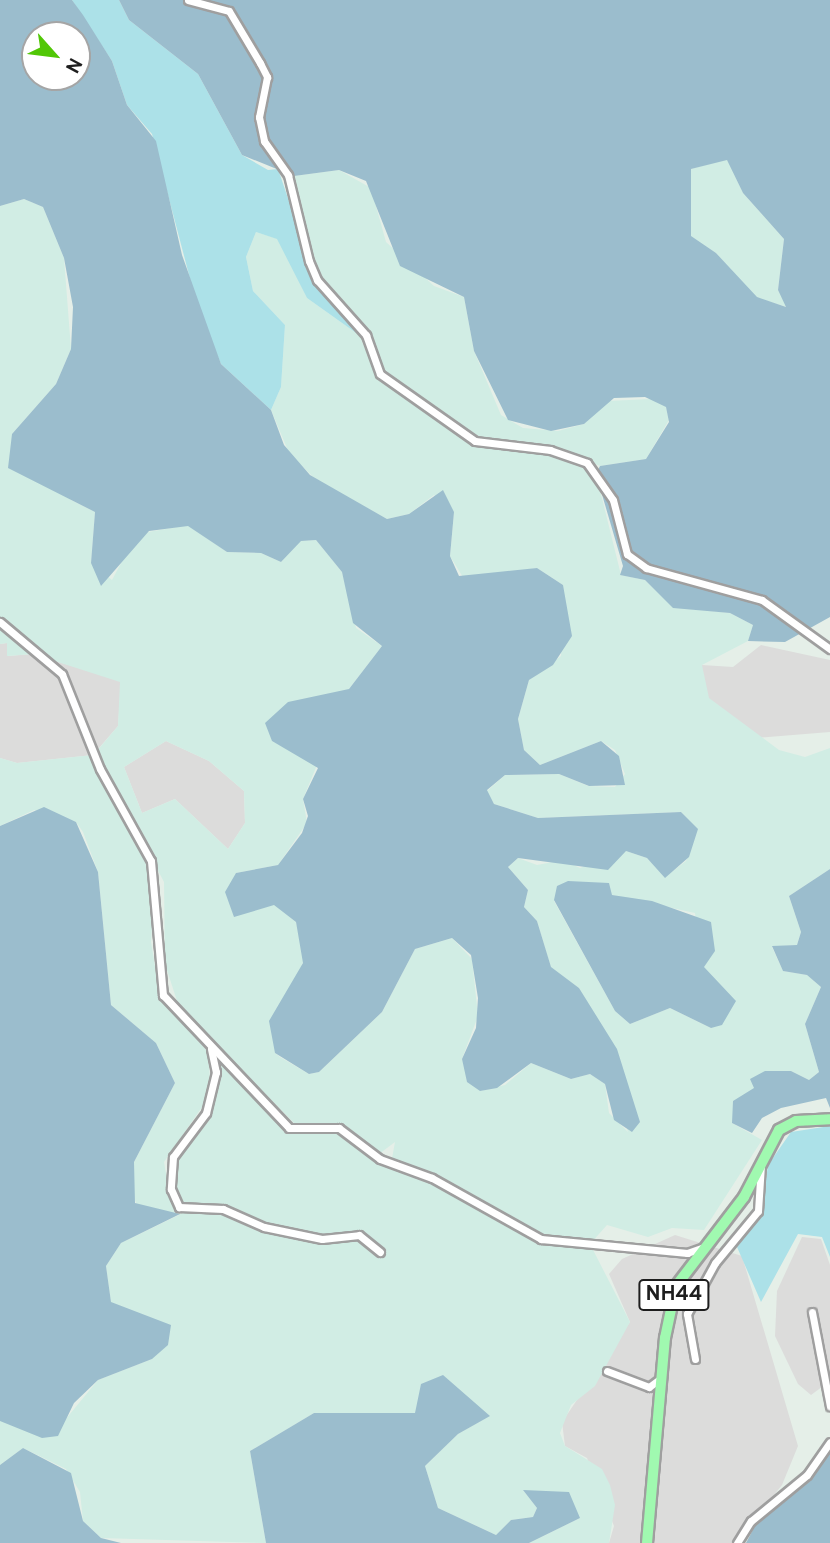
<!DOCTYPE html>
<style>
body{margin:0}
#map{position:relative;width:830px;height:1543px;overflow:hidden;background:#e5efe8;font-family:Overpass,sans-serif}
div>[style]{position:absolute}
.residential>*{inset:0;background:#dcdcdb}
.farmland>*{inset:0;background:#d1ede4}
.grass>*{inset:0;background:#ace1e8}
.forest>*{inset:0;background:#9bbdcd}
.roads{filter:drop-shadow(2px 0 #9f9f9f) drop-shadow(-2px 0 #9f9f9f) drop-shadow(0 2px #9f9f9f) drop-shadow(0 -2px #9f9f9f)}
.minor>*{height:7px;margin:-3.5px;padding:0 3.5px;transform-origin:3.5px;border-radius:3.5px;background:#fff}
.primary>*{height:10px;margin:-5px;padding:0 5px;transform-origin:5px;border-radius:5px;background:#a0f9b0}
span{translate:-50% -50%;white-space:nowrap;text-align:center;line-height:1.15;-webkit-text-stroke:6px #fff;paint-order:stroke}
.shield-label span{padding:2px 5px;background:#fff;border:2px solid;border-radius:5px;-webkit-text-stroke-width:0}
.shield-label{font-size:21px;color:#1e1e1e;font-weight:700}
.north{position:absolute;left:21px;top:21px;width:70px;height:70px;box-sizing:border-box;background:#fff;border:2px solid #a5a5a5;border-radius:50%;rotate:118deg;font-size:19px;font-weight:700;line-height:28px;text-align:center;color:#1e1e1e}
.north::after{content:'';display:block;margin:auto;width:24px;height:32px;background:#51c706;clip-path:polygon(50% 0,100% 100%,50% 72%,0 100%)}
</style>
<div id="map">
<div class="residential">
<div style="clip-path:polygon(7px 643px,8px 656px,33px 654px,121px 681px,118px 726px,93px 755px,17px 763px,0 758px,0 644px)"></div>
<div style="clip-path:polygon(761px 645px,830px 660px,830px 732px,756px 738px,719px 721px,699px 690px,702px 665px,733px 667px)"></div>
<div style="clip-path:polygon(166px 741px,209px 761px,244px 791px,245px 823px,228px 849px,175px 799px,142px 813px,124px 767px)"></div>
<div style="clip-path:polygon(675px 1235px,742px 1256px,798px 1446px,782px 1485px,735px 1543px,609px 1543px,614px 1526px,587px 1458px,565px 1446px,562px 1422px,630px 1322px,609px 1274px,622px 1259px)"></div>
<div style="clip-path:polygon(802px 1237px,821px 1239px,830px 1265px,830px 1381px,811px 1395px,798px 1384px,775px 1336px,777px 1291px)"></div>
</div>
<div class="farmland">
<div style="clip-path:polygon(727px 159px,743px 193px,784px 239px,778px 290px,787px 307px,757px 298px,716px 253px,690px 236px,691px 169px)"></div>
<div style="clip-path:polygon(339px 170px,371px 188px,386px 242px,434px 286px,464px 297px,474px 351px,501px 415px,523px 428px,558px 431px,584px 424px,607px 401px,651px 399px,666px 406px,669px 420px,646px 459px,600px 466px,551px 446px,477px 437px,401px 389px,379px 368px,316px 270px,294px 176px)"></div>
<div style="clip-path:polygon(evenodd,24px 199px,43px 207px,64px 258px,71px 349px,56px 384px,12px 434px,71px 500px,95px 512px,91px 563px,112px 580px,129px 548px,148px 532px,188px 525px,227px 552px,261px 553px,281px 562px,300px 541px,316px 540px,342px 572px,356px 628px,382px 646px,349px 689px,272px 741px,317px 765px,303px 799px,307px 823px,278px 865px,236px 873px,296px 922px,304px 959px,275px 1053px,280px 1057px,309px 1074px,319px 1072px,382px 1012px,415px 949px,452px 938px,472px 959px,478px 1016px,462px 1059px,480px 1091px,505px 1085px,531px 1063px,571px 1079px,590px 1074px,605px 1084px,609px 1113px,628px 1132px,579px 988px,551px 968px,537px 921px,524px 907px,528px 890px,508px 867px,518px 858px,537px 865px,563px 860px,580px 868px,626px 851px,647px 858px,665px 877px,686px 861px,697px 829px,681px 812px,538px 818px,494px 804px,487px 791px,505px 775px,559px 774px,588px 786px,615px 787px,625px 774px,615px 750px,601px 741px,540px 765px,524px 750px,518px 719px,529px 680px,561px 656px,563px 585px,537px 568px,464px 579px,450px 556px,454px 512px,434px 495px,409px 514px,387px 519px,316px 480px,289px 453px,271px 410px,281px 387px,285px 325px,253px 291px,246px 257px,256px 232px,278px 239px,307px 298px,359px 335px,378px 379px,431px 416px,477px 444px,562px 457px,596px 474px,621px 575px,645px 580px,673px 607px,730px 613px,753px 625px,748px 641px,702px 665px,709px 698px,779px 750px,805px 757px,830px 748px,830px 869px,789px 896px,801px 932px,797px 945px,772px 947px,783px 971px,807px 975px,821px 987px,805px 1024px,819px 1072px,809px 1080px,791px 1071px,747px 1095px,732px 1123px,762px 1140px,704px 1230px,672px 1228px,648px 1237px,607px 1225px,590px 1244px,630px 1322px,595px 1386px,571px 1405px,560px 1433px,565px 1446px,602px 1469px,610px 1485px,615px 1505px,609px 1543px,529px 1543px,580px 1518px,523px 1490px,537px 1508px,533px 1517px,511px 1520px,496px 1535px,438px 1508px,425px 1466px,458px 1434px,489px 1416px,314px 1413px,250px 1451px,266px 1543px,101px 1538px,83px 1521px,80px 1492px,66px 1469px,23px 1448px,0 1465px,0 1421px,65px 1420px,98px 1380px,152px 1359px,120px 1307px,111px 1303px,106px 1266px,121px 1243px,179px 1215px,137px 1206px,132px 1191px,134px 1162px,175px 1083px,156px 1043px,111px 1005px,98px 872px,83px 832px,76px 822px,34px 810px,0 826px,0 758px,17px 763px,93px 755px,141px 842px,154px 896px,151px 942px,160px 997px,208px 1052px,211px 1094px,164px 1162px,171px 1202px,180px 1214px,192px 1208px,182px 1206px,175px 1188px,176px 1155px,208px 1115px,219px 1060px,297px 1133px,348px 1134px,366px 1154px,391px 1164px,395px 1142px,379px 1154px,343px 1126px,299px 1128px,179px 1007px,165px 964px,164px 882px,96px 752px,118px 726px,120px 682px,33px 654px,7px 656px,7px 643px,0 644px,0 206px,24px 199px,166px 741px,209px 761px,244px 791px,245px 823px,228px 849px,175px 799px,142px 813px,124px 767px,166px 741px,24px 199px,612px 895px,695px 913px,711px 1028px,670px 1008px,630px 1024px,615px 1011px,554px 901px,612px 895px)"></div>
</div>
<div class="grass">
<div style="clip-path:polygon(72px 0,119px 0,129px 20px,198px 74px,242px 155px,268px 170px,278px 169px,317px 283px,359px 335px,307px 298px,277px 239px,256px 232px,246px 257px,253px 291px,285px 325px,281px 387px,271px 410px,221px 364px,198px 309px,152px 134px,127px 105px,112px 61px)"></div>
<div style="clip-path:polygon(830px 1126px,830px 1257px,822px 1237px,798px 1234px,761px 1302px,737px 1247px,761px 1215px,768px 1165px,791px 1132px)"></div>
</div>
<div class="forest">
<div style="clip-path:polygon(evenodd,0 0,72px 0,83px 15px,112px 61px,127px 105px,156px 141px,182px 255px,221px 364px,271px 410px,284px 445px,310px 475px,387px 519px,409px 514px,443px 490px,454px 512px,450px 556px,459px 576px,537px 568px,563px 585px,572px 636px,553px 665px,529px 680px,518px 719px,524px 750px,540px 765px,601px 741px,619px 756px,625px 785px,589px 786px,559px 774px,505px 775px,487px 790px,494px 804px,538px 818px,681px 812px,698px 829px,689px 857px,665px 878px,647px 858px,626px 851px,608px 870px,518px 858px,508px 867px,528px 890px,524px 907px,537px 921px,551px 967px,579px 988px,617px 1049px,640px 1122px,632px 1132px,614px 1120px,605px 1084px,590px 1074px,571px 1079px,531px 1063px,497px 1088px,480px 1091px,467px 1082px,462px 1059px,476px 1028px,478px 998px,471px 955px,452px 938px,415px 949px,382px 1012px,319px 1072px,309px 1074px,275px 1053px,269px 1021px,303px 963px,296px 922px,274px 905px,234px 917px,225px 892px,236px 873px,278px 865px,302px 833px,308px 816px,303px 799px,318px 768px,272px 741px,265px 723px,288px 702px,349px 689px,382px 646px,353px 623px,342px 572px,316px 540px,301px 541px,281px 562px,261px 553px,227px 552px,188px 526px,149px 531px,101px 586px,91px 563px,95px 512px,8px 468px,12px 434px,56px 384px,71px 349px,73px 307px,64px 258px,43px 207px,24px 199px,0 206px,0 0,35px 35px,77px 35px,77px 77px,35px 77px,35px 35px)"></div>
<div style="clip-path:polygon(evenodd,119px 0,830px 0,830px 617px,785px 642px,748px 641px,753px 625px,730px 613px,673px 608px,645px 580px,620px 575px,623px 566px,596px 474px,600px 466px,646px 459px,669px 422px,666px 407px,645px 397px,614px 398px,584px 424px,551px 431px,508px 420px,474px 351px,464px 297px,400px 266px,366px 181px,339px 170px,294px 176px,242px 155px,198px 74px,129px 20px,119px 0,727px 160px,743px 193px,784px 239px,778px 290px,786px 307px,757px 297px,716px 253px,691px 236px,691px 169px,727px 160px)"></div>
<div style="clip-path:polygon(44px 807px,76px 822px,98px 872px,111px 1005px,156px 1043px,175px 1083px,134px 1162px,135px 1203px,180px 1214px,121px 1243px,106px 1266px,111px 1302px,171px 1325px,168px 1345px,152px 1359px,98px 1380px,74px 1403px,58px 1436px,42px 1438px,0 1421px,0 826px)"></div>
<div style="clip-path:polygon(830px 869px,830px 1108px,826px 1098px,781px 1108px,762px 1118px,752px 1133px,732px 1123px,733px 1101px,754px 1088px,750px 1079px,765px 1071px,791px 1071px,809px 1080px,819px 1072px,805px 1024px,821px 987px,807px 975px,783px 971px,772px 946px,797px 945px,801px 932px,789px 896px)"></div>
<div style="clip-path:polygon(568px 881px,609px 883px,612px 895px,652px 901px,711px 922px,715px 951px,704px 967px,736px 1001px,722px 1025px,711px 1028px,670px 1008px,630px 1024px,615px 1011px,554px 900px,557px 886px)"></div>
<div style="clip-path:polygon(443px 1375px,490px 1416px,458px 1434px,425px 1466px,438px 1508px,496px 1535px,511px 1520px,533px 1517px,537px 1508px,523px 1490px,569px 1492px,580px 1518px,529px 1543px,266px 1543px,250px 1451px,314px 1413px,415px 1413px,421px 1384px)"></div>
<div style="clip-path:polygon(23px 1448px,71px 1473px,83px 1521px,101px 1538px,121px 1543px,0 1543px,0 1465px)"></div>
<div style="clip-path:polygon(830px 1452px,830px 1543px,746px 1543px,758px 1520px)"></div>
</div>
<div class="roads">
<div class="minor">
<div style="left:188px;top:0;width:42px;rotate:15deg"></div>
<div style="left:229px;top:11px;width:61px;rotate:59.2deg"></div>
<div style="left:260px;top:63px;width:16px;rotate:63deg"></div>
<div style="left:267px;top:77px;width:41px;rotate:101.3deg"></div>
<div style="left:259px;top:117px;width:25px;rotate:78deg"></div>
<div style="left:264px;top:141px;width:42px;rotate:54.8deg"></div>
<div style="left:288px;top:175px;width:89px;rotate:76.3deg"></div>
<div style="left:309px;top:261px;width:21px;rotate:67deg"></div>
<div style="left:317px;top:280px;width:74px;rotate:48.3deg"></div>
<div style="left:366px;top:335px;width:41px;rotate:70.3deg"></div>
<div style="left:380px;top:374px;width:116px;rotate:35.2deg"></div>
<div style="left:475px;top:441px;width:76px;rotate:6.8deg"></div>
<div style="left:550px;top:450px;width:39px;rotate:19deg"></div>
<div style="left:587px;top:463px;width:45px;rotate:54.9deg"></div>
<div style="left:613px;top:500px;width:56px;rotate:75.5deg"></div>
<div style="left:627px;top:554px;width:24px;rotate:36deg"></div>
<div style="left:646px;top:568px;width:120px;rotate:15.4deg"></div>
<div style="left:762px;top:600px;width:84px;rotate:35.8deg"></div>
<div style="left:0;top:622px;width:81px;rotate:40deg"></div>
<div style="left:62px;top:674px;width:102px;rotate:68.2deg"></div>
<div style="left:100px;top:769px;width:105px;rotate:61deg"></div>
<div style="left:151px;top:861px;width:135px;rotate:84.9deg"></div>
<div style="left:163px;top:995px;width:183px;rotate:46.5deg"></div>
<div style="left:289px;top:1128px;width:50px"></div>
<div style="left:339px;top:1128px;width:51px;rotate:37.1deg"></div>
<div style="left:380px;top:1159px;width:55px;rotate:20.1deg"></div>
<div style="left:432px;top:1178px;width:125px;rotate:29.2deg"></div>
<div style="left:541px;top:1239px;width:147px;rotate:5.5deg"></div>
<div style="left:687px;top:1253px;width:18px;rotate:-19deg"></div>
<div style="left:211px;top:1049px;width:24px;rotate:78deg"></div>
<div style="left:216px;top:1072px;width:42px;rotate:103.7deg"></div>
<div style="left:206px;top:1113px;width:55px;rotate:126.9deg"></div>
<div style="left:173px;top:1157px;width:32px;rotate:94deg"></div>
<div style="left:171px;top:1189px;width:20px;rotate:66deg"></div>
<div style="left:179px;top:1207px;width:44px;rotate:2.6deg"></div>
<div style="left:223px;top:1209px;width:45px;rotate:23.7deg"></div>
<div style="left:264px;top:1227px;width:59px;rotate:11.7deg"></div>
<div style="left:322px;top:1239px;width:37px;rotate:-6deg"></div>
<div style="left:359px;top:1235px;width:27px;rotate:39deg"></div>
<div style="left:812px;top:1312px;width:96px;rotate:79.2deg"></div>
<div style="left:695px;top:1359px;width:46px;rotate:-100.1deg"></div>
<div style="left:687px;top:1314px;width:58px;rotate:-61.2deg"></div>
<div style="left:715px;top:1263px;width:67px;rotate:-50.4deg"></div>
<div style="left:758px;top:1211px;width:47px;rotate:-86.3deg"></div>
<div style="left:607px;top:1371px;width:45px;rotate:20.9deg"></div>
<div style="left:649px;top:1387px;width:15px;rotate:-37deg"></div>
<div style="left:737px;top:1543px;width:26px;rotate:-58deg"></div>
<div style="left:751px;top:1521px;width:72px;rotate:-39.4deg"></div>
<div style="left:807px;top:1475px;width:40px;rotate:-55.1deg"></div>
</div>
<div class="primary">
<div style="left:647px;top:1543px;width:206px;rotate:-85deg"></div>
<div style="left:665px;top:1338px;width:53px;rotate:-78.1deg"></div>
<div style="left:676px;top:1286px;width:112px;rotate:-52.6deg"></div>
<div style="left:744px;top:1197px;width:76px;rotate:-62.4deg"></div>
<div style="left:779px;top:1130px;width:19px;rotate:-28deg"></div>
<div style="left:796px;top:1121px;width:34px;rotate:-3deg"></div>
</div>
</div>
<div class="shield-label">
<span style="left:674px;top:1295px">NH44</span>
</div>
<div class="north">N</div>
</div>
